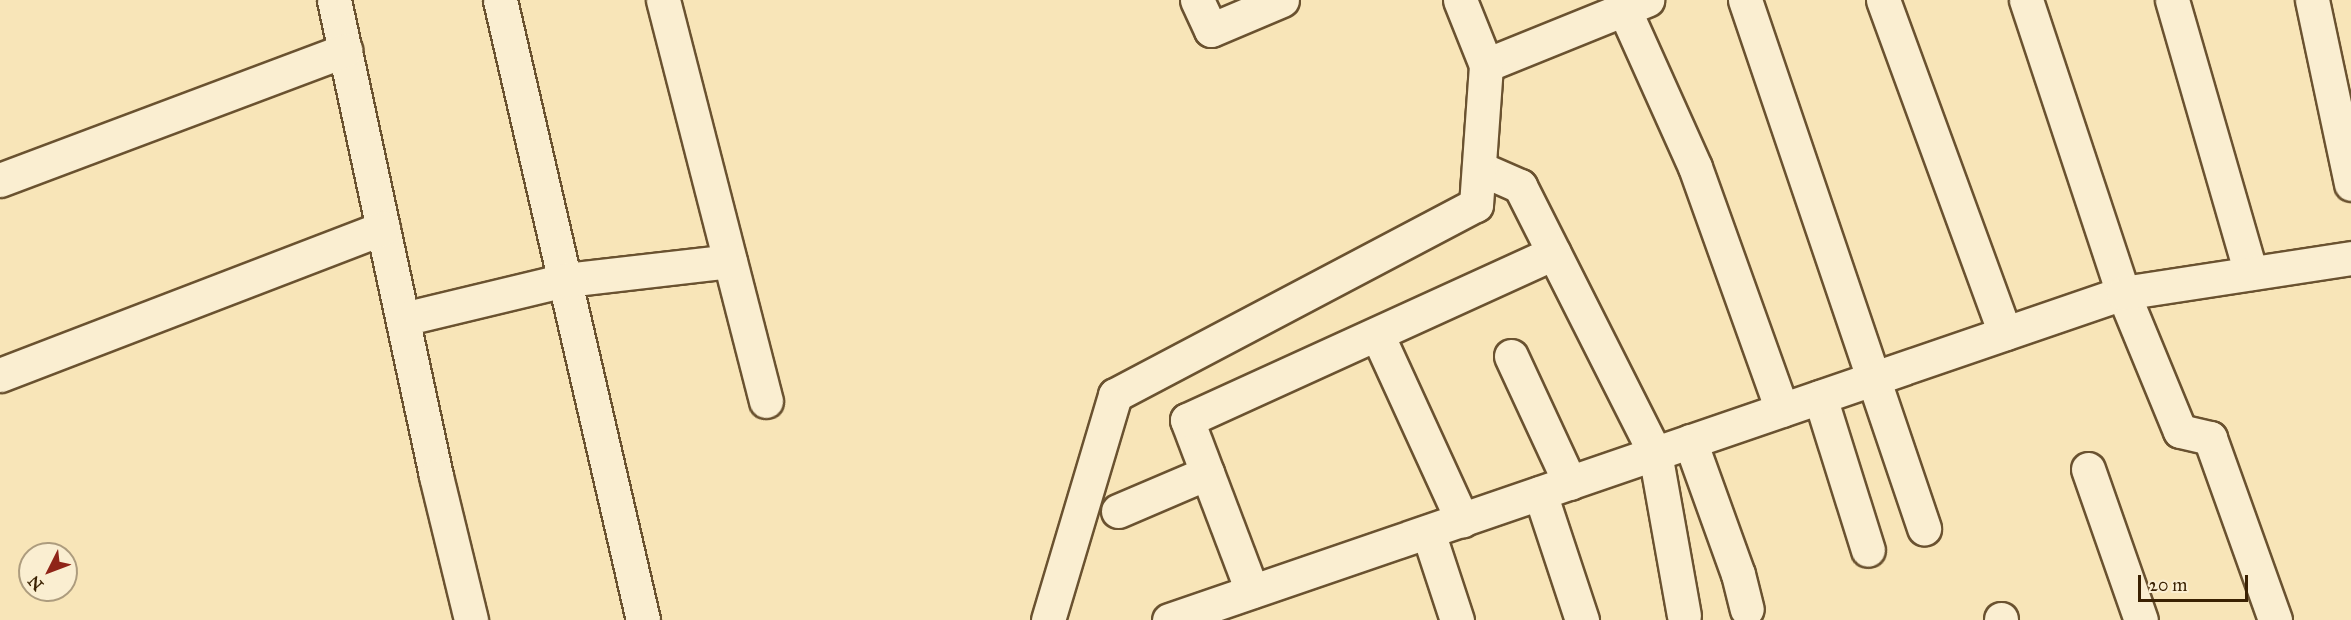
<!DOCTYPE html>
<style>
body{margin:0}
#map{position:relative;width:2351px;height:620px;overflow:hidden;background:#f8e5b8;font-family:"IM FELL Great Primer",serif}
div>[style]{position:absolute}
.roads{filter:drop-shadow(2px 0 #6a5230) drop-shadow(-2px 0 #6a5230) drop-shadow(0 2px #6a5230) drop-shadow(0 -2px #6a5230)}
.street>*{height:33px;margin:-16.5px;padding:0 16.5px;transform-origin:16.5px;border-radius:16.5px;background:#faeed1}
span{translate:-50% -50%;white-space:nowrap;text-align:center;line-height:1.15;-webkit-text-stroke:4.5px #faeed1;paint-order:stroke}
.north{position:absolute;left:18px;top:542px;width:60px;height:60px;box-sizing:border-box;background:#faeed1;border:2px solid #ad9c7e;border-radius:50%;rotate:228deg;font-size:16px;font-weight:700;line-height:24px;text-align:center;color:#3a2102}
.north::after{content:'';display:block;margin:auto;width:21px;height:27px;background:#8f2418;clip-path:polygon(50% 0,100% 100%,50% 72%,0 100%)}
.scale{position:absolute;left:2138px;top:575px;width:110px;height:27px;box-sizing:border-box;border:3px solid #3a2102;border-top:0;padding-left:8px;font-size:18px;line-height:21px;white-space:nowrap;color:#3a2102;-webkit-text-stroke:4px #faeed1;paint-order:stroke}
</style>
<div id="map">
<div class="roads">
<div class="street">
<div style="left:334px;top:0;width:487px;rotate:77.9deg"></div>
<div style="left:436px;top:476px;width:148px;rotate:76.3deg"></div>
<div style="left:500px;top:0;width:636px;rotate:77.01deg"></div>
<div style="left:663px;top:0;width:414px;rotate:75.6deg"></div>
<div style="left:1197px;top:0;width:33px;rotate:65deg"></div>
<div style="left:1211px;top:30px;width:77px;rotate:-22.9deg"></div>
<div style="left:1745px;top:0;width:558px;rotate:71.27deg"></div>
<div style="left:1883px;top:0;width:355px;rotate:69.9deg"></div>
<div style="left:2026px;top:0;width:309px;rotate:71.7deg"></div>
<div style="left:2123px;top:293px;width:149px;rotate:67.6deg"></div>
<div style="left:2180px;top:431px;width:31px;rotate:13deg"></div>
<div style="left:2210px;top:438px;width:193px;rotate:70.3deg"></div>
<div style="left:2172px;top:0;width:284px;rotate:73.9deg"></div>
<div style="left:2312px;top:0;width:188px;rotate:78deg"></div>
<div style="left:1624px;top:9px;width:173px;rotate:65.8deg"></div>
<div style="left:1695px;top:167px;width:258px;rotate:70.3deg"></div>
<div style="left:1486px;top:65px;width:174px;rotate:-22deg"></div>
<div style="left:1479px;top:168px;width:45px;rotate:23.7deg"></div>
<div style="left:1520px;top:186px;width:299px;rotate:63.2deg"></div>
<div style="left:1655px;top:453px;width:165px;rotate:79.9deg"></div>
<div style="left:0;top:180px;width:369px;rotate:-20.6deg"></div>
<div style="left:403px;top:319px;width:168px;rotate:-13.5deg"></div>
<div style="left:566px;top:280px;width:165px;rotate:-6.6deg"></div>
<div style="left:1377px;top:334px;width:205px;rotate:65.4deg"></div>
<div style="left:1511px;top:356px;width:140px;rotate:65.1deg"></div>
<div style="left:0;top:375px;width:410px;rotate:-21deg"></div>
<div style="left:1820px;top:397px;width:160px;rotate:72.6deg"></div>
<div style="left:1690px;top:441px;width:141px;rotate:70.2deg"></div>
<div style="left:1738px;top:574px;width:36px;rotate:76deg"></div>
<div style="left:2088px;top:469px;width:160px;rotate:70.7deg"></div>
<div style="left:1540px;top:493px;width:134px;rotate:71.7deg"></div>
<div style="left:1118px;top:511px;width:97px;rotate:-23.1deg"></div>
<div style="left:1428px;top:532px;width:93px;rotate:71.8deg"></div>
<div style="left:1252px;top:591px;width:183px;rotate:-110.8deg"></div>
<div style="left:1187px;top:420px;width:403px;rotate:-24.5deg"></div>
<div style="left:2001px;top:619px;width:1px;rotate:90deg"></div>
<div style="left:1048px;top:620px;width:235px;rotate:-73.4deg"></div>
<div style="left:1115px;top:395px;width:408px;rotate:-27.8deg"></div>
<div style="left:1476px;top:205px;width:140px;rotate:-85.9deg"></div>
<div style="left:1486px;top:65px;width:70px;rotate:-111.8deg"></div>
<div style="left:1169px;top:620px;width:1008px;rotate:-18.92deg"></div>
<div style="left:2123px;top:293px;width:231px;rotate:-8.7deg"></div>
</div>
</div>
<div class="north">N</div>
<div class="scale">20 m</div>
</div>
